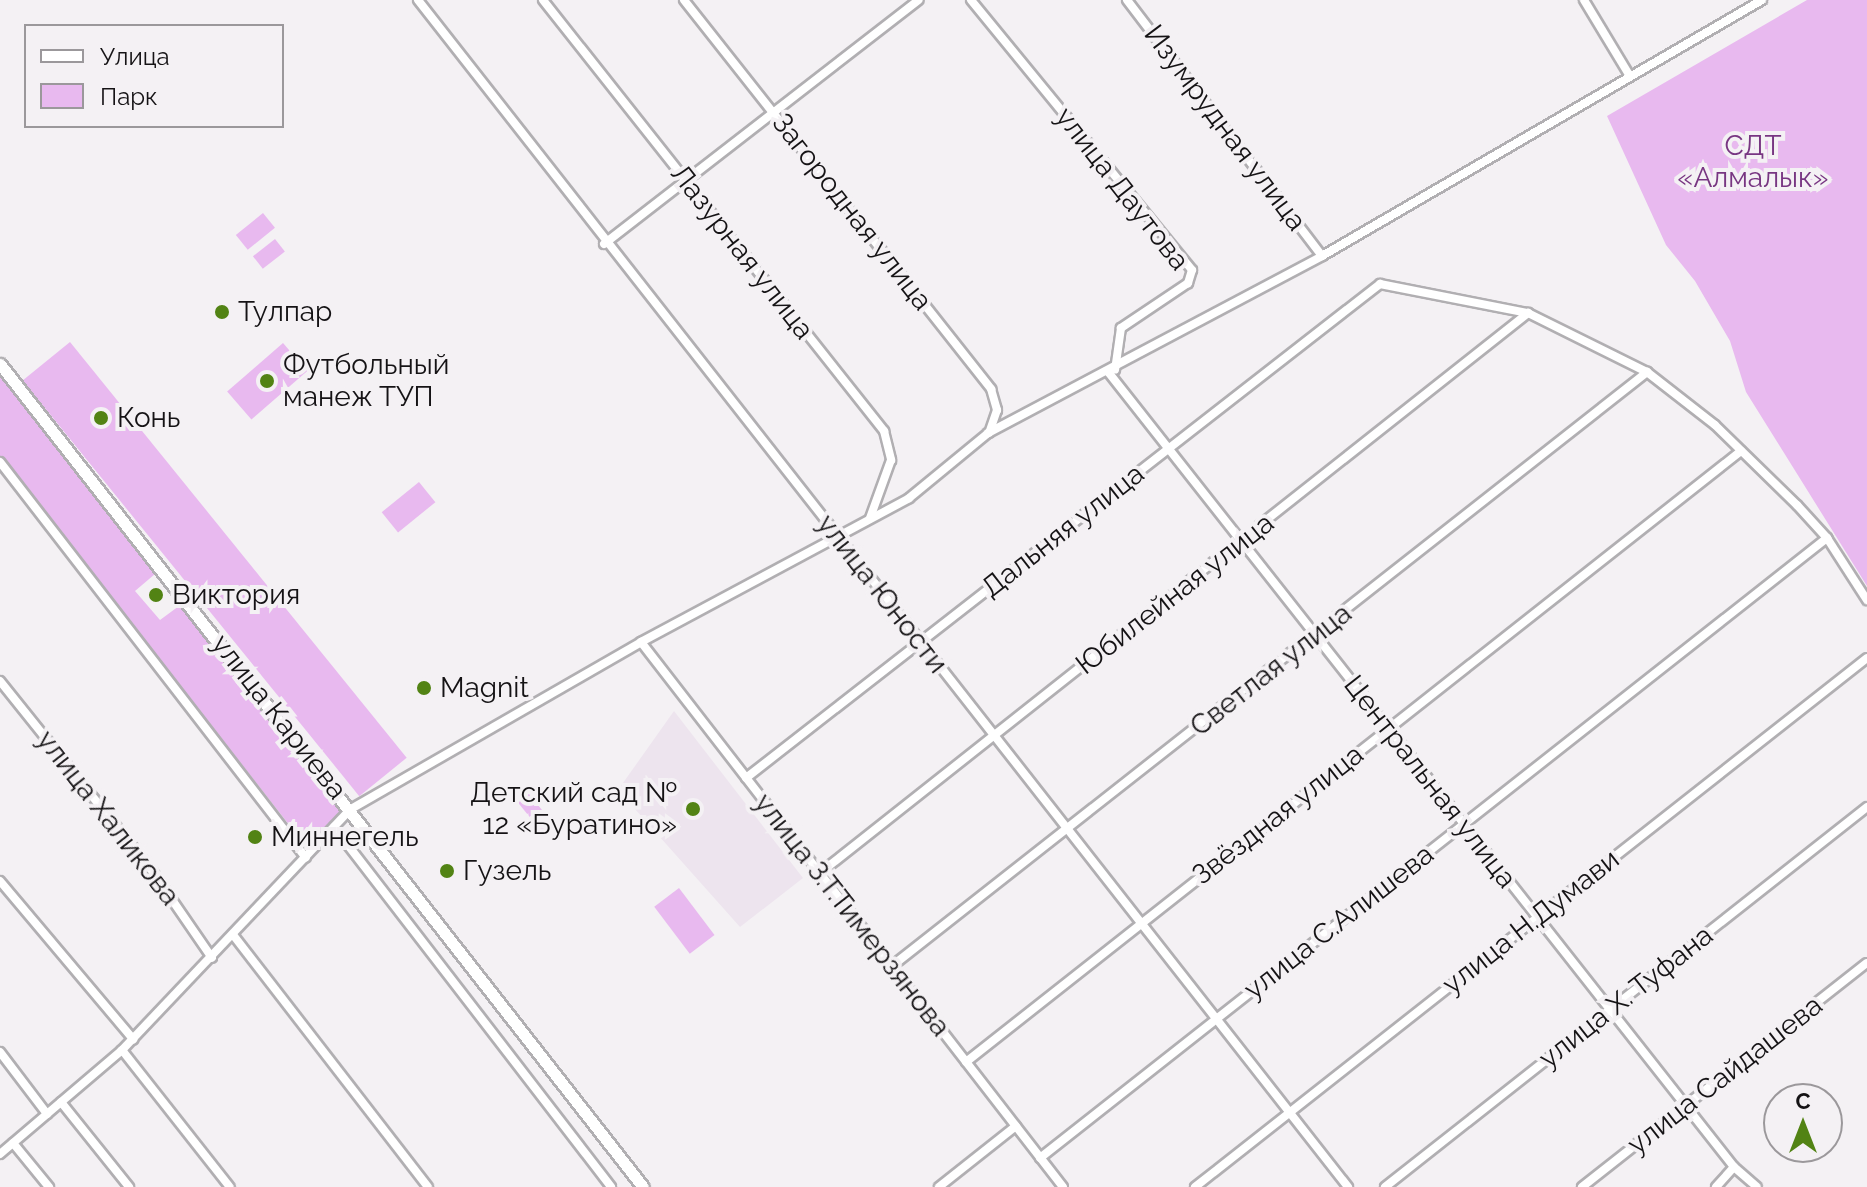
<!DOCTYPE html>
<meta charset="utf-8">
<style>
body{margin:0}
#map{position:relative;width:1867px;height:1187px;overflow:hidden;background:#f4f1f4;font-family:Raleway,sans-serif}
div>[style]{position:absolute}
.built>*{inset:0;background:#ede4ee}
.green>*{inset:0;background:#e8b9ef;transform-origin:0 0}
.roads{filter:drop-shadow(2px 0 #b1afb2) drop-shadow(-2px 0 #b1afb2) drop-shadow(0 2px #b1afb2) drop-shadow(0 -2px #b1afb2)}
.street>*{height:8px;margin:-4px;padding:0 4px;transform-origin:4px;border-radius:4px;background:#fff}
.secondary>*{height:11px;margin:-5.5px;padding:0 5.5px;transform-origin:5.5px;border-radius:5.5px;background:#fff}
.dots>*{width:22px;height:22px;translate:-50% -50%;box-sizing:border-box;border:4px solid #f4f1f4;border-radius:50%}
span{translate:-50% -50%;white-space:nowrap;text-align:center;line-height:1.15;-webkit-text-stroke:8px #f4f1f4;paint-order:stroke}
.street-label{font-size:28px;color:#151315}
.park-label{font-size:28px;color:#783682}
.poi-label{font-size:28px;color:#151315}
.left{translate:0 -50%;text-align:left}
.right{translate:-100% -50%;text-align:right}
.legend{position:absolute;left:24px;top:24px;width:260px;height:104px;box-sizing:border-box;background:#f4f1f4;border:2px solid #9b989b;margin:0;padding:10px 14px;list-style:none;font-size:24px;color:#151315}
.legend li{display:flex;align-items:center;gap:16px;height:40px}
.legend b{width:40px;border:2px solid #9b989b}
.north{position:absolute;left:1763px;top:1083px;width:80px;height:80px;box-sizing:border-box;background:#f4f1f4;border:2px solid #9b989b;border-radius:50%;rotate:0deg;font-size:22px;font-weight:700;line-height:32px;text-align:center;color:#151315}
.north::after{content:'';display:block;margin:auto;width:28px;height:36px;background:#528314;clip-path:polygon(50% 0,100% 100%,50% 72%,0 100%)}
</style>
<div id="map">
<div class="built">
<div style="clip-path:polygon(674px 711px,803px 878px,740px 927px,618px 790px)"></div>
</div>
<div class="green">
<div style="clip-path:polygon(1807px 0,1867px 0,1867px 586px,1746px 392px,1730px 341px,1695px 281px,1666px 245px,1607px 116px)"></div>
<div style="left:263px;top:213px;width:19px;height:35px;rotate:51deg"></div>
<div style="left:275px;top:239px;width:16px;height:28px;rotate:52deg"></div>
<div style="left:70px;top:342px;width:535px;height:61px;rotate:51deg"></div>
<div style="left:283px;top:343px;width:37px;height:74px;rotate:49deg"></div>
<div style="clip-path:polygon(0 376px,155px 574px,135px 591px,160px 620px,179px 606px,342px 809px,308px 849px,0 456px)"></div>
<div style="left:419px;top:482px;width:26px;height:48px;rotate:51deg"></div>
<div style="left:529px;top:794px;width:38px;height:14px;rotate:51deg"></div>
<div style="left:679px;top:888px;width:59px;height:31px;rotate:53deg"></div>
</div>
<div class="roads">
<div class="street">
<div style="left:418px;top:0;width:1508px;rotate:51.92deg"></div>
<div style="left:543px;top:0;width:550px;rotate:51.65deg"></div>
<div style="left:884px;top:431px;width:30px;rotate:76deg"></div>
<div style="left:891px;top:460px;width:62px;rotate:109.9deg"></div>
<div style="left:684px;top:0;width:496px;rotate:51.7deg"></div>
<div style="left:991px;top:389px;width:22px;rotate:74deg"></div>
<div style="left:997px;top:410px;width:24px;rotate:109deg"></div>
<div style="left:971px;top:0;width:349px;rotate:50.7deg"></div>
<div style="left:1192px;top:270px;width:14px;rotate:107deg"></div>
<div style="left:1188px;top:283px;width:81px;rotate:146.1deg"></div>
<div style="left:1121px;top:328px;width:42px;rotate:98.1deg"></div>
<div style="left:1127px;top:0;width:322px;rotate:52.7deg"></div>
<div style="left:1584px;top:0;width:85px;rotate:58.9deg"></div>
<div style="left:604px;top:244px;width:398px;rotate:-37.8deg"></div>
<div style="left:1109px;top:373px;width:1010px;rotate:51.79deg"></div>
<div style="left:1734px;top:1167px;width:30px;rotate:41deg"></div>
<div style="left:0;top:462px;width:500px;rotate:52.31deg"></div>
<div style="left:641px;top:642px;width:689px;rotate:52.25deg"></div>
<div style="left:0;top:681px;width:245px;rotate:51.3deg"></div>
<div style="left:153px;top:872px;width:104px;rotate:55.5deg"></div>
<div style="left:746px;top:778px;width:804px;rotate:-37.93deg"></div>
<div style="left:1380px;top:284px;width:151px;rotate:11.1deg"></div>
<div style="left:1528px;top:313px;width:133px;rotate:26.4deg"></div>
<div style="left:1647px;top:372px;width:86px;rotate:37.9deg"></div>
<div style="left:1715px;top:425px;width:115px;rotate:44.3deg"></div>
<div style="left:1797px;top:505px;width:45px;rotate:47.7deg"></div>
<div style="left:1827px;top:538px;width:74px;rotate:57.2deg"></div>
<div style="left:334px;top:827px;width:454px;rotate:52.4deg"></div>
<div style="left:820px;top:873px;width:903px;rotate:-38.34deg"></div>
<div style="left:0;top:881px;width:207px;rotate:49.9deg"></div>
<div style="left:234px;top:936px;width:317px;rotate:52.3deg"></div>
<div style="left:892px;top:966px;width:961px;rotate:-38.19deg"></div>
<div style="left:122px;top:1050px;width:174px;rotate:51.8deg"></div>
<div style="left:0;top:1052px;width:78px;rotate:52.8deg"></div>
<div style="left:966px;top:1062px;width:987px;rotate:-38.25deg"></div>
<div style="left:61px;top:1102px;width:109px;rotate:51.3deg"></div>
<div style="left:13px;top:1143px;width:57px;rotate:50.7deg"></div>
<div style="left:0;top:1154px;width:160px;rotate:-40.4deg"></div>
<div style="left:122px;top:1050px;width:332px;rotate:-46.5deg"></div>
<div style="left:351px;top:809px;width:335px;rotate:-29.9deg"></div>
<div style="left:641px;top:642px;width:304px;rotate:-28.2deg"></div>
<div style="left:909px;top:498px;width:102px;rotate:-39.4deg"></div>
<div style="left:988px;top:433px;width:378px;rotate:-27.9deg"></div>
<div style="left:1322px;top:256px;width:509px;rotate:-30.19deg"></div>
<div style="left:1040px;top:1158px;width:1002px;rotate:-38.23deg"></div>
<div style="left:939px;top:1187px;width:98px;rotate:-38.4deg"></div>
<div style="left:1195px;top:1187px;width:855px;rotate:-38.21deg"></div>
<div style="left:1385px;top:1187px;width:614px;rotate:-38.25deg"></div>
<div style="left:1582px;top:1187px;width:362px;rotate:-38.2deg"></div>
<div style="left:1716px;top:1187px;width:27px;rotate:-48deg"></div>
</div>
<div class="secondary">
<div style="left:0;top:364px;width:1044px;rotate:52deg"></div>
</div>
</div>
<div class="dots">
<div style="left:222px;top:312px;background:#528314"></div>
<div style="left:267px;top:381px;background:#528314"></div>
<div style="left:101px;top:418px;background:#528314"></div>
<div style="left:156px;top:595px;background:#528314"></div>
<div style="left:424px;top:688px;background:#528314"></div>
<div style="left:693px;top:809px;background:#528314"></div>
<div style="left:255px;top:837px;background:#528314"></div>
<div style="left:447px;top:871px;background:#528314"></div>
</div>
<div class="street-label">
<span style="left:1225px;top:128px;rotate:53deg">Изумрудная улица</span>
<span style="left:1122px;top:189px;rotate:52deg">улица Даутова</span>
<span style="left:852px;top:212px;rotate:52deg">Загородная улица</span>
<span style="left:742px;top:252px;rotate:52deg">Лазурная улица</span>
<span style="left:1063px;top:531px;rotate:-38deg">Дальняя улица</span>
<span style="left:882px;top:594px;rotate:52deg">улица Юности</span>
<span style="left:1175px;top:594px;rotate:-38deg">Юбилейная улица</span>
<span style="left:1271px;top:670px;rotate:-38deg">Светлая улица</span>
<span style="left:279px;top:717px;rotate:52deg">улица Кариева</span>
<span style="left:1430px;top:782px;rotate:52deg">Центральная улица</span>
<span style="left:1278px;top:815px;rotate:-38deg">Звёздная улица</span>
<span style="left:108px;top:818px;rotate:52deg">улица Халикова</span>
<span style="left:852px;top:915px;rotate:52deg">улица З.Т.Тимерзянова</span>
<span style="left:1339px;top:922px;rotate:-38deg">улица С.Алишева</span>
<span style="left:1531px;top:922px;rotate:-38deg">улица Н.Думави</span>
<span style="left:1626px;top:997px;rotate:-38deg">улица Х. Туфана</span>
<span style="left:1725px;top:1075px;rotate:-38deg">улица Сайдашева</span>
</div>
<div class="park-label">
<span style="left:1753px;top:162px">СДТ<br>«Алмалык»</span>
</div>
<div class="poi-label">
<span class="left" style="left:238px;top:312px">Тулпар</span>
<span class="left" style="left:283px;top:381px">Футбольный<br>манеж ТУП</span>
<span class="left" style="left:117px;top:418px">Конь</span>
<span class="left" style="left:172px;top:595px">Виктория</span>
<span class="left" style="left:440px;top:688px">Magnit</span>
<span class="right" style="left:677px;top:809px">Детский сад №<br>12 «Буратино»</span>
<span class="left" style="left:271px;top:837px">Миннегель</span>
<span class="left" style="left:463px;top:871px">Гузель</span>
</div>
<ul class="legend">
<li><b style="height:10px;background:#fff"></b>Улица</li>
<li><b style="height:22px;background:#e8b9ef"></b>Парк</li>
</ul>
<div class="north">С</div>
</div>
